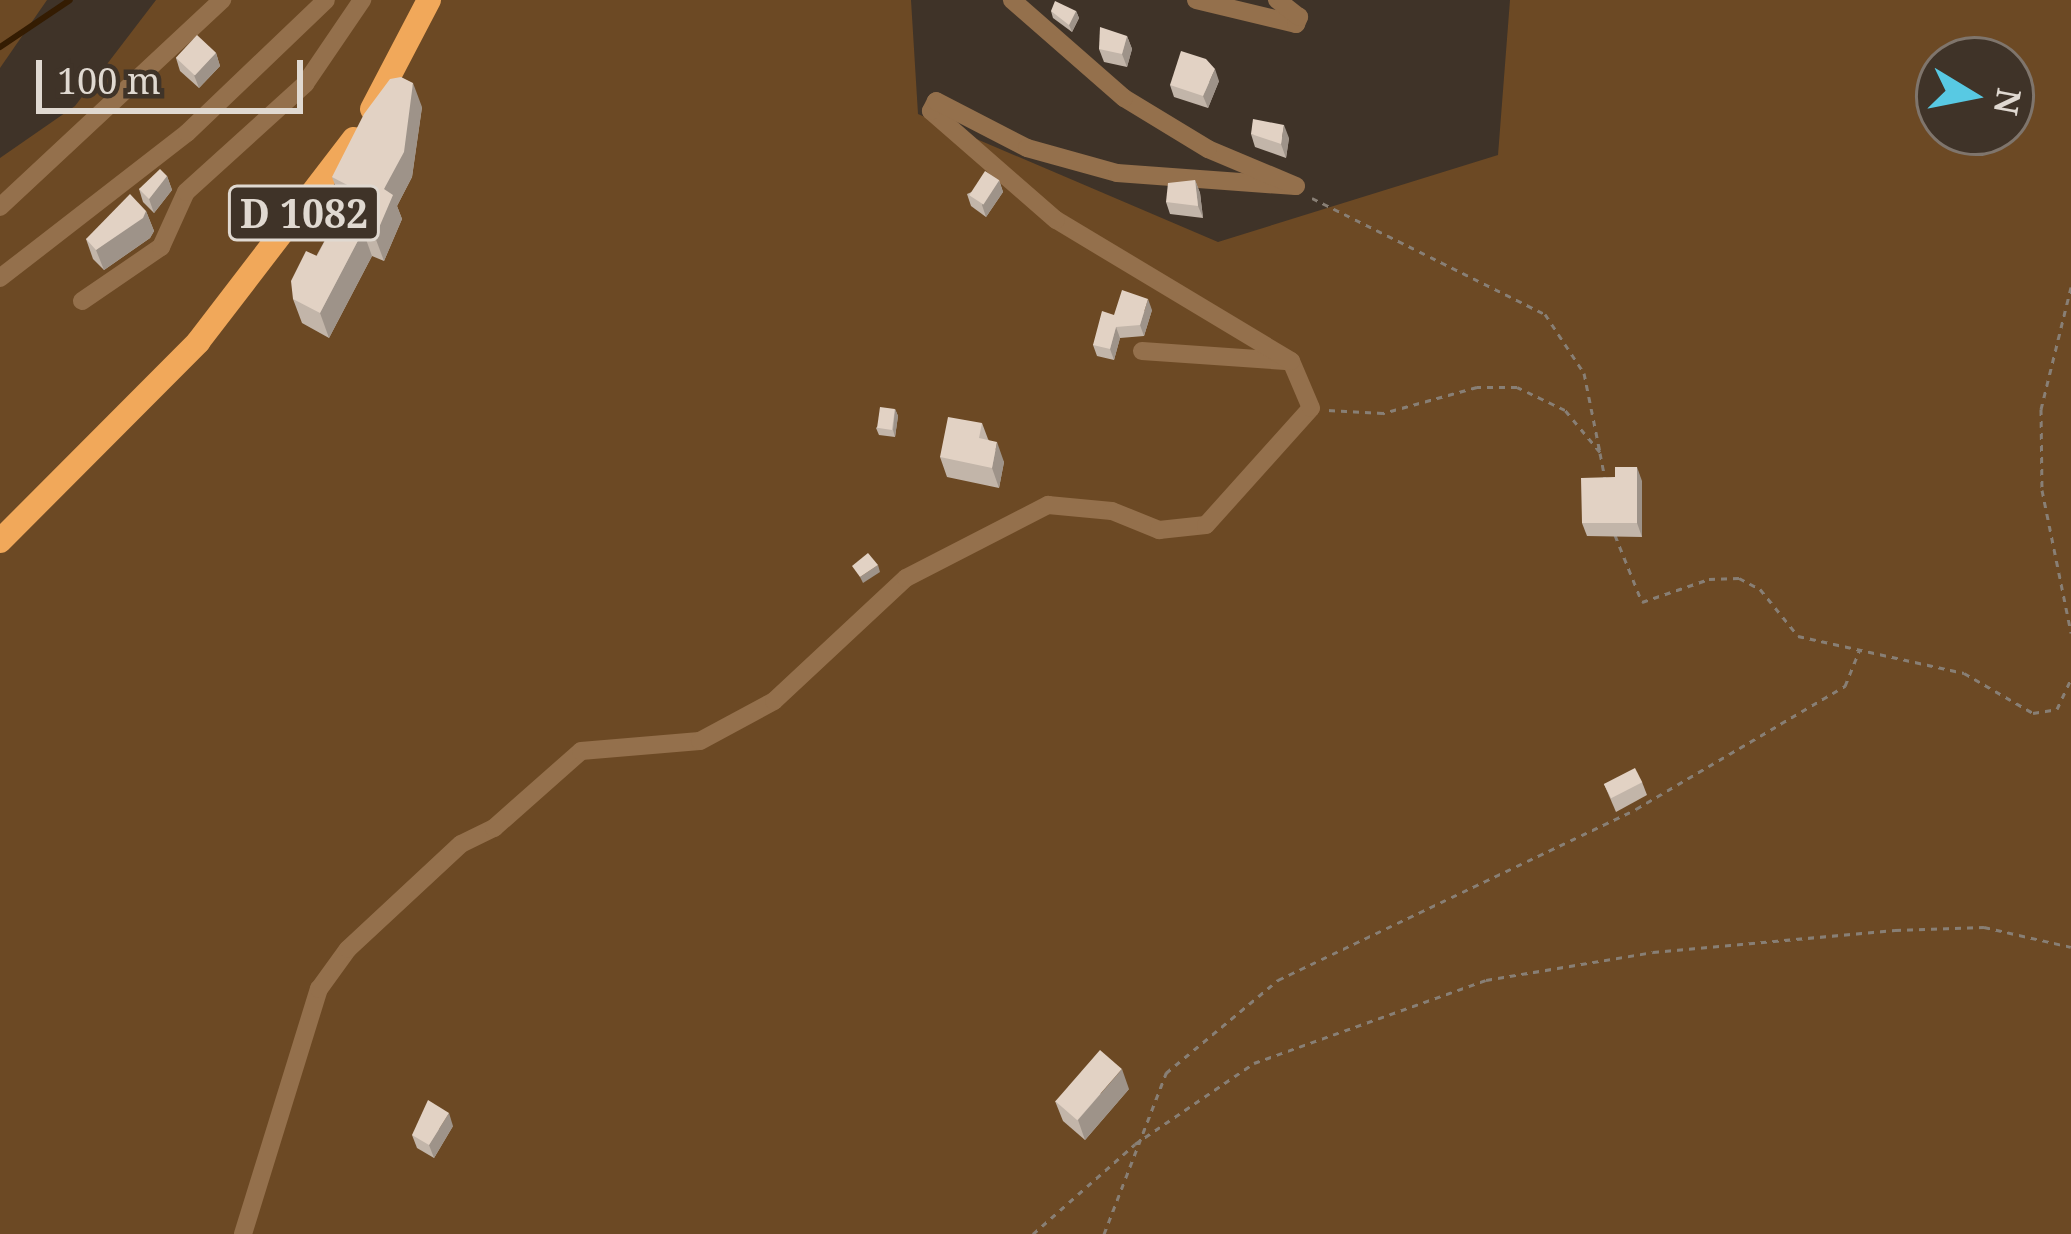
<!DOCTYPE html>
<style>
body{margin:0}
#map{position:relative;width:2071px;height:1234px;overflow:hidden;background:#3f3328;font-family:"Noto Serif",serif}
div>[style]{position:absolute}
.green>*{inset:0;background:#6c4924}
.stream>*{height:6px;margin:-3px;padding:0 3px;transform-origin:3px;border-radius:3px;background:#341c02}
.path>*{height:3px;margin-top:-1.5px;transform-origin:0;background:repeating-linear-gradient(90deg,#887f75 0 6px,transparent 0 12px)}
.minor>*{height:18px;margin:-9px;padding:0 9px;transform-origin:9px;border-radius:9px;background:#94704c}
.major>*{height:24px;margin:-12px;padding:0 12px;transform-origin:12px;border-radius:12px;background:#f1a85a}
.wall>*{inset:0;background:#c2b5a9}
.shaded-wall>*{inset:0;background:#9e9389}
.building>*{inset:0;background:#e2d2c4;transform-origin:0 0}
span{translate:-50% -50%;white-space:nowrap;text-align:center;line-height:1.15;-webkit-text-stroke:12px #3f3328;paint-order:stroke}
.shield-label span{padding:3px 9px;background:#3f3328;border:3px solid;border-radius:9px;-webkit-text-stroke-width:0}
.shield-label{font-size:39px;color:#e0d9d1;font-weight:700}
.north{position:absolute;left:1915px;top:36px;width:120px;height:120px;box-sizing:border-box;background:#3f3328;border:3px solid #7f756c;border-radius:50%;rotate:100deg;font-size:33px;font-weight:700;line-height:48px;text-align:center;color:#e0d9d1}
.north::after{content:'';display:block;margin:auto;width:42px;height:54px;background:#58c9e3;clip-path:polygon(50% 0,100% 100%,50% 72%,0 100%)}
.scale{position:absolute;left:36px;top:60px;width:267px;height:54px;box-sizing:border-box;border:6px solid #e0d9d1;border-top:0;padding-left:15px;font-size:36px;line-height:42px;white-space:nowrap;color:#e0d9d1;-webkit-text-stroke:9px #3f3328;paint-order:stroke}
</style>
<div id="map">
<div class="green">
<div style="clip-path:polygon(0 0,47px 0,0 68px)"></div>
<div style="clip-path:polygon(evenodd,156px 0,911px 0,918px 114px,1218px 242px,1498px 155px,1510px 0,2071px 0,2071px 1234px,0 1234px,0 158px,75px 106px,156px 0,1939px 60px,2011px 60px,2011px 132px,1939px 132px,1939px 60px)"></div>
</div>
<div class="stream">
<div style="left:0;top:47px;width:84px;rotate:-33.9deg"></div>
</div>
<div class="path">
<div style="left:1312px;top:198px;width:260px;rotate:26.5deg"></div>
<div style="left:1545px;top:314px;width:71px;rotate:56.5deg"></div>
<div style="left:1584px;top:373px;width:81px;rotate:78.6deg"></div>
<div style="left:1600px;top:452px;width:55px;rotate:-129.8deg"></div>
<div style="left:1565px;top:410px;width:53px;rotate:-154.4deg"></div>
<div style="left:1517px;top:387px;width:40px;rotate:180deg"></div>
<div style="left:1477px;top:387px;width:98px;rotate:164.5deg"></div>
<div style="left:1383px;top:413px;width:56px;rotate:-176.9deg"></div>
<div style="left:2071px;top:287px;width:126px;rotate:103.8deg"></div>
<div style="left:2041px;top:409px;width:81px;rotate:89.3deg"></div>
<div style="left:2042px;top:490px;width:146px;rotate:78.5deg"></div>
<div style="left:1600px;top:453px;width:26px;rotate:79deg"></div>
<div style="left:1615px;top:535px;width:72px;rotate:68.1deg"></div>
<div style="left:1642px;top:602px;width:71px;rotate:-18.9deg"></div>
<div style="left:1709px;top:579px;width:30px;rotate:-2deg"></div>
<div style="left:1739px;top:578px;width:24px;rotate:28deg"></div>
<div style="left:1760px;top:589px;width:60px;rotate:51deg"></div>
<div style="left:1798px;top:636px;width:170px;rotate:12.6deg"></div>
<div style="left:1964px;top:673px;width:80px;rotate:30.1deg"></div>
<div style="left:2033px;top:713px;width:24px;rotate:-9deg"></div>
<div style="left:2057px;top:709px;width:33px;rotate:-65deg"></div>
<div style="left:1033px;top:1234px;width:136px;rotate:-41.4deg"></div>
<div style="left:1135px;top:1144px;width:144px;rotate:-34.2deg"></div>
<div style="left:1254px;top:1063px;width:246px;rotate:-19.7deg"></div>
<div style="left:1486px;top:980px;width:169px;rotate:-9.5deg"></div>
<div style="left:1653px;top:952px;width:243px;rotate:-5.2deg"></div>
<div style="left:1895px;top:930px;width:89px;rotate:-1.9deg"></div>
<div style="left:1984px;top:927px;width:89px;rotate:12.9deg"></div>
<div style="left:1104px;top:1234px;width:173px;rotate:-68.9deg"></div>
<div style="left:1166px;top:1073px;width:146px;rotate:-39.7deg"></div>
<div style="left:1278px;top:980px;width:397px;rotate:-25.5deg"></div>
<div style="left:1636px;top:809px;width:243px;rotate:-30.5deg"></div>
<div style="left:1845px;top:686px;width:38px;rotate:-68deg"></div>
</div>
<div class="minor">
<div style="left:1196px;top:0;width:103px;rotate:13.5deg"></div>
<div style="left:1296px;top:24px;width:8px;rotate:-67deg"></div>
<div style="left:1299px;top:17px;width:28px;rotate:-142deg"></div>
<div style="left:0;top:207px;width:304px;rotate:-43deg"></div>
<div style="left:0;top:278px;width:237px;rotate:-37.8deg"></div>
<div style="left:187px;top:133px;width:192px;rotate:-43.7deg"></div>
<div style="left:82px;top:301px;width:96px;rotate:-34.4deg"></div>
<div style="left:161px;top:247px;width:60px;rotate:-65.6deg"></div>
<div style="left:186px;top:192px;width:161px;rotate:-42.2deg"></div>
<div style="left:305px;top:84px;width:102px;rotate:-55.8deg"></div>
<div style="left:1142px;top:351px;width:144px;rotate:4deg"></div>
<div style="left:243px;top:1234px;width:257px;rotate:-72.8deg"></div>
<div style="left:319px;top:989px;width:49px;rotate:-54.1deg"></div>
<div style="left:348px;top:949px;width:154px;rotate:-42.9deg"></div>
<div style="left:461px;top:844px;width:37px;rotate:-26deg"></div>
<div style="left:494px;top:828px;width:116px;rotate:-41.5deg"></div>
<div style="left:581px;top:751px;width:119px;rotate:-4.8deg"></div>
<div style="left:700px;top:741px;width:84px;rotate:-28.4deg"></div>
<div style="left:774px;top:701px;width:180px;rotate:-43deg"></div>
<div style="left:906px;top:578px;width:160px;rotate:-27.2deg"></div>
<div style="left:1048px;top:505px;width:64px;rotate:5.4deg"></div>
<div style="left:1112px;top:511px;width:51px;rotate:22deg"></div>
<div style="left:1159px;top:530px;width:47px;rotate:-6.1deg"></div>
<div style="left:1206px;top:525px;width:157px;rotate:-48.1deg"></div>
<div style="left:1311px;top:408px;width:51px;rotate:-113.1deg"></div>
<div style="left:1291px;top:361px;width:274px;rotate:-149deg"></div>
<div style="left:1056px;top:220px;width:166px;rotate:-138.9deg"></div>
<div style="left:931px;top:111px;width:11px;rotate:-63deg"></div>
<div style="left:936px;top:101px;width:102px;rotate:27.3deg"></div>
<div style="left:1027px;top:148px;width:93px;rotate:15.5deg"></div>
<div style="left:1117px;top:173px;width:179px;rotate:4.2deg"></div>
<div style="left:1296px;top:186px;width:95px;rotate:-157.2deg"></div>
<div style="left:1208px;top:149px;width:98px;rotate:-148.7deg"></div>
<div style="left:1124px;top:98px;width:149px;rotate:-138.8deg"></div>
</div>
<div class="major">
<div style="left:372px;top:109px;width:123px;rotate:-62.4deg"></div>
<div style="left:0;top:541px;width:281px;rotate:-45.1deg"></div>
<div style="left:198px;top:342px;width:256px;rotate:-52.5deg"></div>
</div>
<div class="wall">
<div style="clip-path:polygon(1051px 11px,1076px 11px,1079px 18px,1072px 32px,1053px 18px)"></div>
<div style="clip-path:polygon(1127px 36px,1132px 49px,1127px 67px,1104px 62px,1099px 49px)"></div>
<div style="clip-path:polygon(216px 53px,220px 66px,199px 88px,180px 71px,176px 58px)"></div>
<div style="clip-path:polygon(1219px 81px,1208px 108px,1174px 97px,1170px 85px)"></div>
<div style="clip-path:polygon(422px 107px,412px 177px,397px 206px,402px 219px,384px 261px,372px 256px,329px 338px,302px 323px,293px 299px,345px 203px,341px 201px,332px 177px)"></div>
<div style="clip-path:polygon(1251px 134px,1289px 138px,1286px 158px,1255px 147px)"></div>
<div style="clip-path:polygon(167px 176px,172px 190px,154px 213px,143px 202px,139px 189px)"></div>
<div style="clip-path:polygon(999px 180px,1003px 192px,986px 217px,971px 206px,967px 194px)"></div>
<div style="clip-path:polygon(1195px 180px,1200px 193px,1203px 218px,1170px 214px,1166px 202px)"></div>
<div style="clip-path:polygon(146px 211px,154px 231px,150px 238px,104px 270px,93px 259px,86px 239px)"></div>
<div style="clip-path:polygon(1152px 310px,1144px 336px,1120px 338px,1114px 360px,1097px 356px,1093px 345px,1114px 315px)"></div>
<div style="clip-path:polygon(895px 409px,898px 416px,895px 437px,879px 435px,876px 428px)"></div>
<div style="clip-path:polygon(982px 423px,988px 439px,1004px 462px,999px 488px,947px 477px,940px 457px)"></div>
<div style="clip-path:polygon(1615px 477px,1642px 481px,1642px 537px,1587px 536px,1582px 523px)"></div>
<div style="clip-path:polygon(1642px 782px,1647px 795px,1616px 812px,1604px 784px)"></div>
<div style="clip-path:polygon(1129px 1089px,1085px 1140px,1063px 1121px,1055px 1101px)"></div>
<div style="clip-path:polygon(453px 1126px,434px 1158px,417px 1148px,412px 1135px)"></div>
</div>
<div class="shaded-wall">
<div style="clip-path:polygon(1076px 11px,1079px 18px,1072px 32px,1069px 25px)"></div>
<div style="clip-path:polygon(1127px 36px,1132px 49px,1127px 67px,1122px 54px)"></div>
<div style="clip-path:polygon(216px 53px,220px 66px,199px 88px,194px 75px)"></div>
<div style="clip-path:polygon(1215px 69px,1219px 81px,1208px 108px,1203px 96px)"></div>
<div style="clip-path:polygon(413px 83px,422px 107px,412px 177px,397px 206px,402px 219px,384px 261px,375px 237px,384px 189px)"></div>
<div style="clip-path:polygon(1284px 125px,1289px 138px,1286px 158px,1281px 144px)"></div>
<div style="clip-path:polygon(167px 176px,172px 190px,154px 213px,149px 199px)"></div>
<div style="clip-path:polygon(999px 180px,1003px 192px,986px 217px,982px 205px)"></div>
<div style="clip-path:polygon(1195px 180px,1200px 193px,1203px 218px,1198px 206px)"></div>
<div style="clip-path:polygon(146px 211px,154px 231px,150px 238px,104px 270px,96px 250px)"></div>
<div style="clip-path:polygon(363px 231px,372px 256px,329px 338px,320px 313px)"></div>
<div style="clip-path:polygon(1148px 299px,1152px 310px,1144px 336px,1140px 325px)"></div>
<div style="clip-path:polygon(1116px 327px,1120px 338px,1114px 360px,1110px 349px)"></div>
<div style="clip-path:polygon(895px 409px,898px 416px,895px 437px,893px 430px)"></div>
<div style="clip-path:polygon(997px 442px,1004px 462px,999px 488px,992px 468px)"></div>
<div style="clip-path:polygon(1637px 467px,1642px 481px,1642px 537px,1637px 523px)"></div>
<div style="clip-path:polygon(878px 565px,880px 572px,863px 583px,860px 577px)"></div>
<div style="clip-path:polygon(1122px 1069px,1129px 1089px,1085px 1140px,1078px 1120px)"></div>
<div style="clip-path:polygon(449px 1113px,453px 1126px,434px 1158px,429px 1145px)"></div>
</div>
<div class="building">
<div style="clip-path:polygon(1055px 1px,1076px 11px,1069px 25px,1051px 11px)"></div>
<div style="clip-path:polygon(1100px 27px,1127px 36px,1122px 54px,1099px 49px)"></div>
<div style="left:197px;top:35px;width:26px;height:31px;rotate:43deg"></div>
<div style="clip-path:polygon(1181px 51px,1206px 59px,1215px 69px,1203px 96px,1170px 85px)"></div>
<div style="clip-path:polygon(401px 77px,413px 83px,404px 152px,384px 189px,393px 195px,375px 237px,363px 231px,320px 313px,293px 299px,291px 281px,306px 251px,317px 256px,353px 188px,332px 177px,364px 114px,390px 79px)"></div>
<div style="clip-path:polygon(1253px 119px,1284px 125px,1281px 144px,1251px 134px)"></div>
<div style="clip-path:polygon(160px 169px,167px 176px,149px 199px,139px 189px)"></div>
<div style="left:985px;top:171px;width:17px;height:29px;rotate:33deg"></div>
<div style="clip-path:polygon(1195px 180px,1198px 206px,1166px 202px,1168px 183px)"></div>
<div style="clip-path:polygon(130px 194px,146px 211px,143px 218px,96px 250px,86px 239px)"></div>
<div style="clip-path:polygon(1122px 290px,1148px 299px,1140px 325px,1116px 327px,1110px 349px,1093px 345px,1102px 311px,1114px 315px)"></div>
<div style="left:880px;top:407px;width:15px;height:21px;rotate:8deg"></div>
<div style="clip-path:polygon(948px 417px,982px 423px,979px 438px,997px 442px,992px 468px,940px 457px)"></div>
<div style="clip-path:polygon(1615px 467px,1637px 467px,1637px 523px,1582px 523px,1581px 478px,1615px 477px)"></div>
<div style="clip-path:polygon(868px 553px,878px 565px,860px 577px,852px 566px)"></div>
<div style="left:1635px;top:768px;width:16px;height:35px;rotate:63deg"></div>
<div style="left:1100px;top:1050px;width:29px;height:68px;rotate:41deg"></div>
<div style="clip-path:polygon(428px 1100px,449px 1113px,429px 1145px,412px 1135px)"></div>
</div>
<div class="shield-label">
<span style="left:304px;top:213px">D 1082</span>
</div>
<div class="north">N</div>
<div class="scale">100 m</div>
</div>
